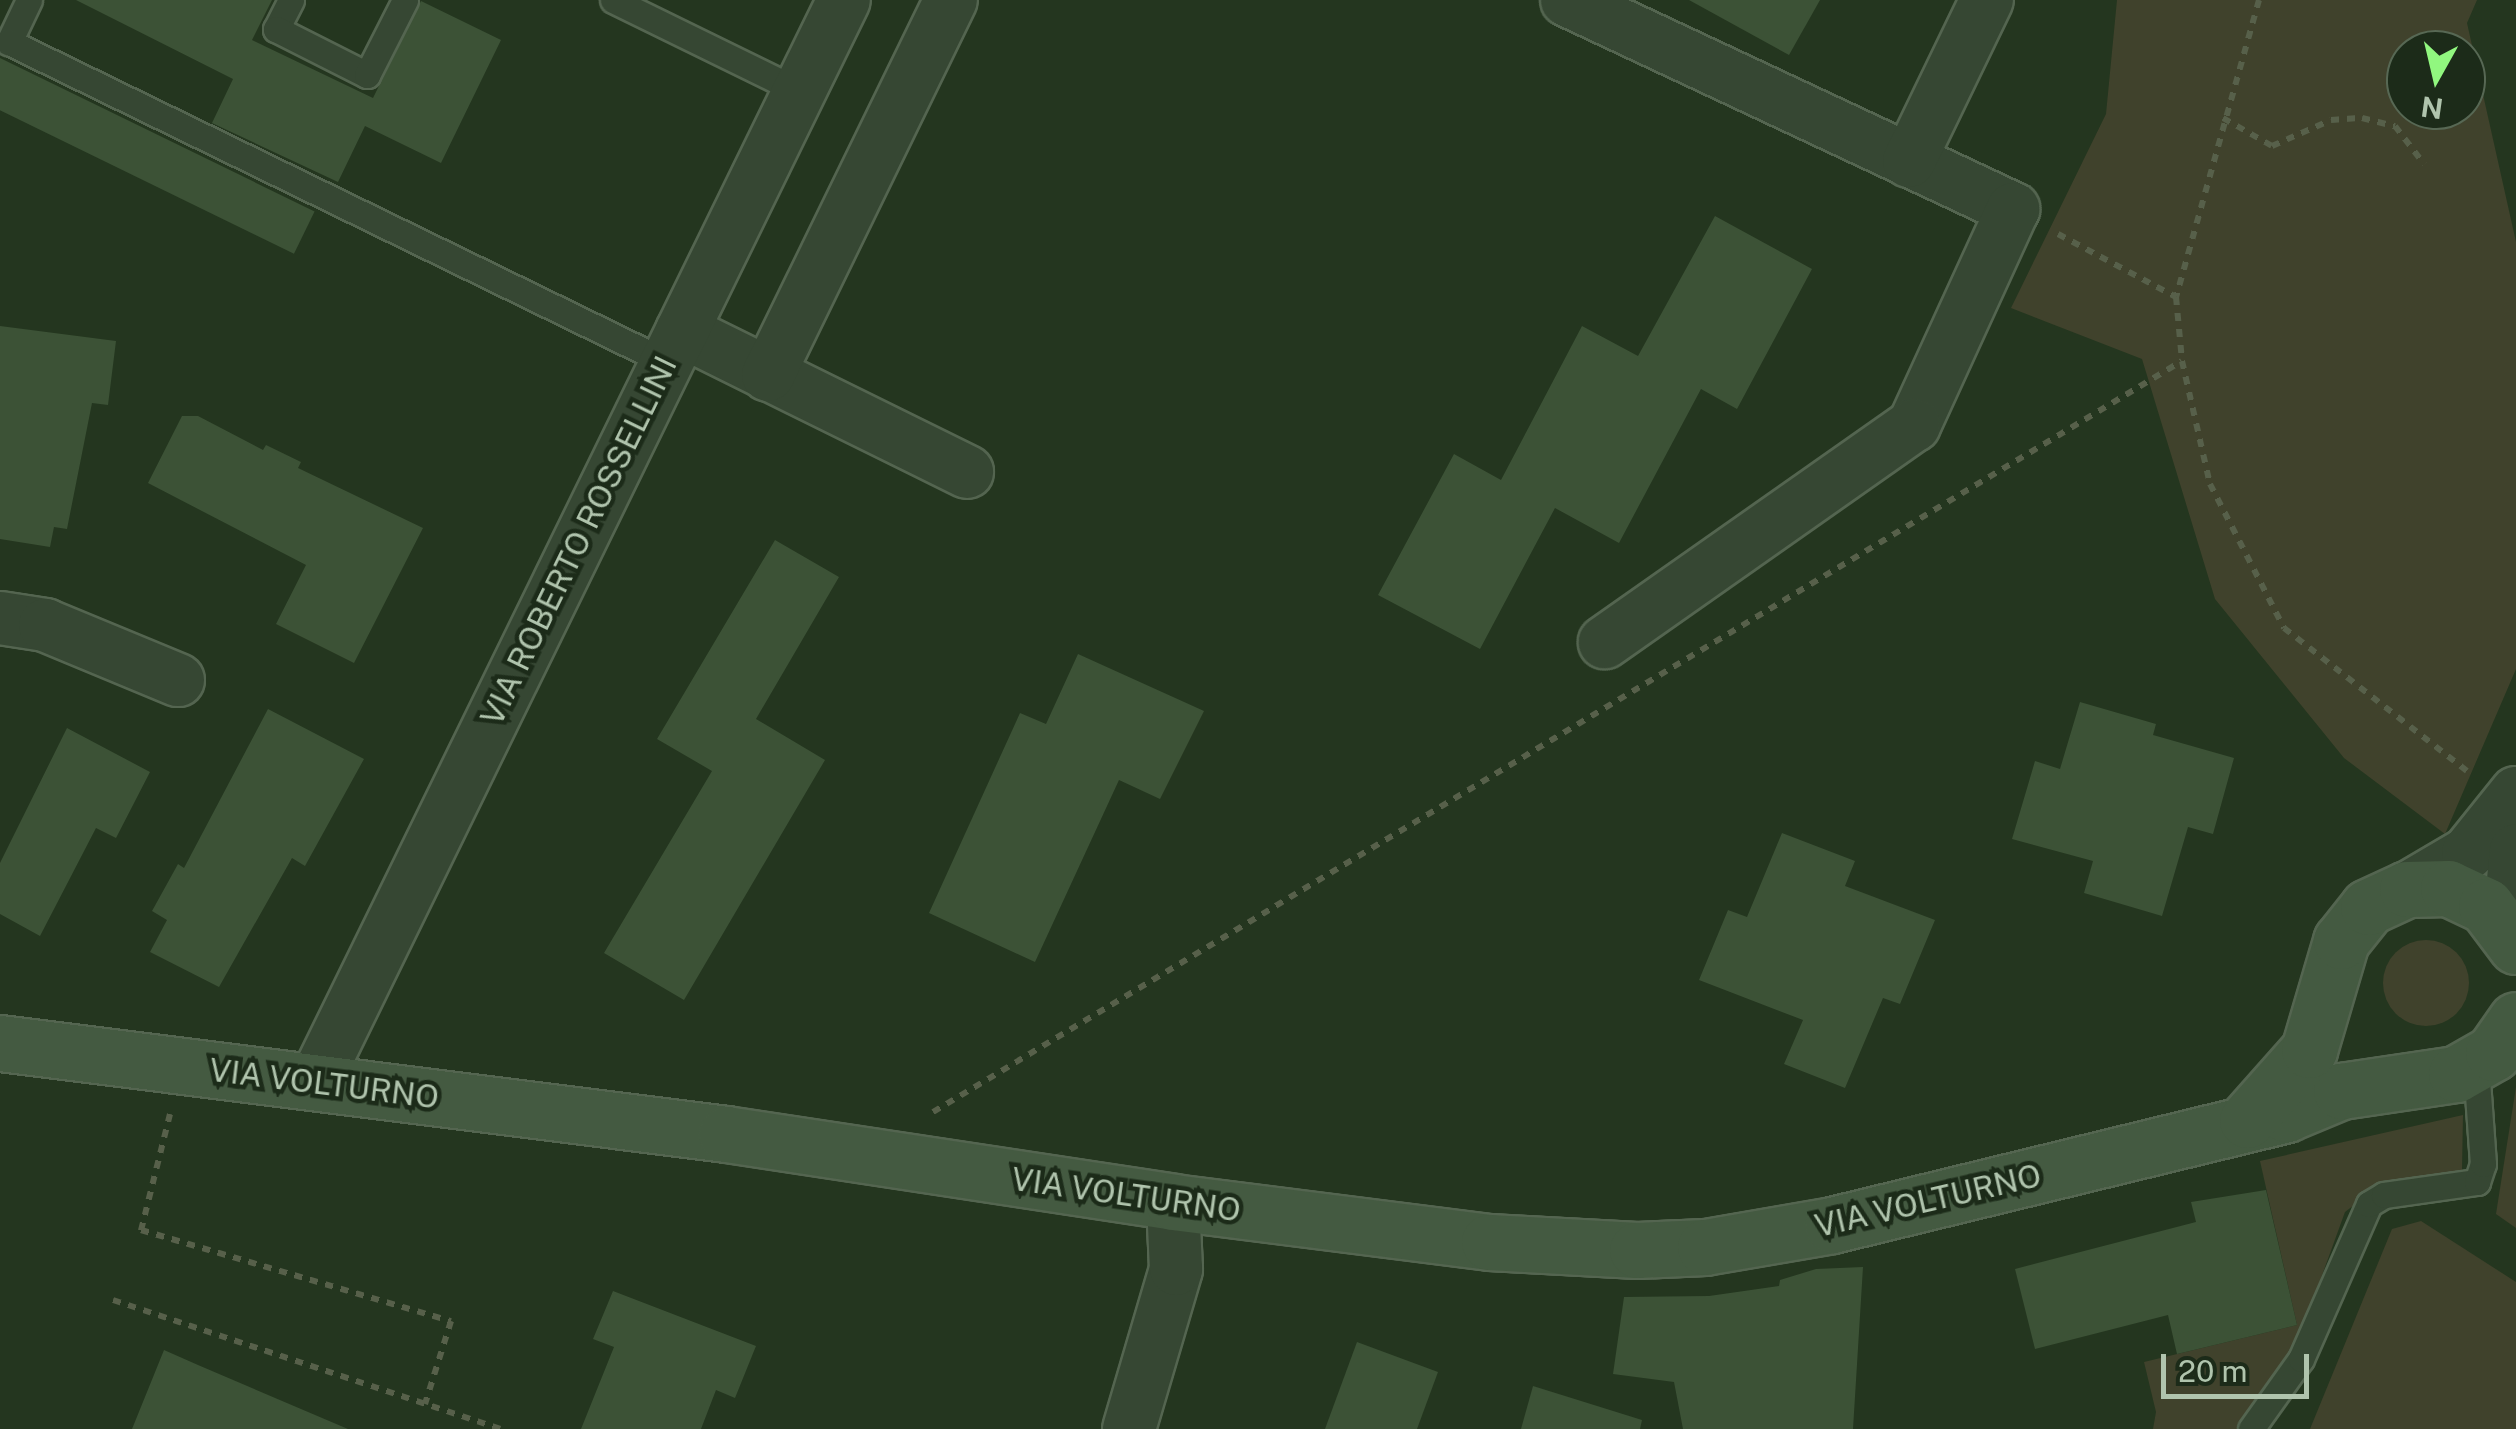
<!DOCTYPE html>
<style>
body{margin:0}
#map{position:relative;width:2516px;height:1429px;overflow:hidden;background:#24361f;font-family:"Public Sans",sans-serif}
div>[style]{position:absolute}
.green>*{inset:0;background:#40422c}
.round{border-radius:50%}
.building>*{inset:0;background:#3c5236;transform-origin:0 0}
.path>*{height:6px;margin-top:-3px;transform-origin:0;background:repeating-linear-gradient(90deg,#57604a 0 8px,transparent 0 16px)}
.roads{filter:drop-shadow(2px 0 #546550) drop-shadow(-2px 0 #546550) drop-shadow(0 2px #546550) drop-shadow(0 -2px #546550)}
.lane>*{height:25px;margin:-12.5px;padding:0 12.5px;transform-origin:12.5px;border-radius:12.5px;background:#364733}
.street>*{height:52px;margin:-26px;padding:0 26px;transform-origin:26px;border-radius:26px;background:#364733}
.secondary>*{height:55px;margin:-27.5px;padding:0 27.5px;transform-origin:27.5px;border-radius:27.5px;background:#445a41}
span{translate:-50% -50%;white-space:nowrap;text-align:center;line-height:1.15;-webkit-text-stroke:9px #1c2b19;paint-order:stroke}
.street-label{font-size:32px;color:#b0c4ad}
.north{position:absolute;left:2386px;top:30px;width:100px;height:100px;box-sizing:border-box;background:#1c2b19;border:2px solid #576854;border-radius:50%;rotate:188deg;font-size:28px;font-weight:700;line-height:40px;text-align:center;color:#b0c4ad}
.north::after{content:'';display:block;margin:auto;width:35px;height:45px;background:#91f77f;clip-path:polygon(50% 0,100% 100%,50% 72%,0 100%)}
.scale{position:absolute;left:2161px;top:1354px;width:148px;height:45px;box-sizing:border-box;border:5px solid #b0c4ad;border-top:0;padding-left:12px;font-size:30px;line-height:35px;white-space:nowrap;color:#b0c4ad;-webkit-text-stroke:8px #1c2b19;paint-order:stroke}
</style>
<div id="map">
<div class="green">
<div style="clip-path:polygon(evenodd,2117px 0,2477px 0,2467px 23px,2516px 242px,2516px 669px,2445px 834px,2344px 758px,2215px 599px,2142px 359px,2011px 308px,2106px 114px,2117px 0,2406px 50px,2466px 50px,2466px 110px,2406px 110px,2406px 50px)"></div>
<div class="round" style="left:2383px;top:940px;width:86px;height:86px"></div>
<div style="clip-path:polygon(2516px 1087px,2516px 1228px,2496px 1214px)"></div>
<div style="clip-path:polygon(2463px 1115px,2462px 1170px,2383px 1183px,2345px 1212px,2301px 1333px,2239px 1429px,2153px 1429px,2156px 1412px,2144px 1362px,2297px 1325px,2260px 1161px)"></div>
<div style="clip-path:polygon(2421px 1221px,2516px 1282px,2516px 1429px,2310px 1429px,2392px 1229px)"></div>
</div>
<div class="building">
<div style="clip-path:polygon(76px 0,272px 0,252px 40px,373px 98px,421px 1px,501px 40px,441px 163px,365px 126px,338px 182px,212px 123px,233px 79px)"></div>
<div style="clip-path:polygon(1689px 0,1820px 0,1789px 55px)"></div>
<div style="left:0;top:58px;width:350px;height:47px;rotate:26deg"></div>
<div style="clip-path:polygon(1715px 216px,1812px 269px,1737px 409px,1701px 389px,1619px 543px,1555px 508px,1480px 649px,1378px 595px,1454px 454px,1501px 480px,1582px 326px,1638px 356px)"></div>
<div style="clip-path:polygon(0 326px,116px 341px,108px 405px,92px 403px,67px 529px,54px 527px,50px 547px,0 539px)"></div>
<div style="clip-path:polygon(182px 416px,198px 416px,263px 450px,266px 445px,301px 462px,298px 468px,423px 528px,354px 663px,276px 624px,306px 565px,148px 483px)"></div>
<div style="clip-path:polygon(775px 540px,839px 577px,756px 719px,825px 760px,684px 1000px,604px 953px,712px 771px,657px 739px)"></div>
<div style="clip-path:polygon(1078px 654px,1204px 711px,1160px 799px,1119px 780px,1035px 962px,929px 913px,1020px 713px,1046px 724px)"></div>
<div style="clip-path:polygon(2080px 702px,2156px 724px,2153px 735px,2234px 758px,2213px 834px,2188px 827px,2162px 916px,2084px 893px,2093px 861px,2012px 839px,2035px 761px,2060px 769px)"></div>
<div style="clip-path:polygon(268px 709px,364px 759px,305px 866px,292px 858px,219px 987px,150px 952px,167px 920px,152px 911px,178px 864px,184px 868px)"></div>
<div style="clip-path:polygon(67px 728px,150px 772px,116px 838px,96px 828px,40px 936px,0 914px,0 863px)"></div>
<div style="clip-path:polygon(1782px 833px,1855px 861px,1845px 886px,1935px 920px,1900px 1004px,1883px 998px,1845px 1088px,1784px 1064px,1803px 1020px,1699px 980px,1728px 910px,1747px 917px)"></div>
<div style="clip-path:polygon(2266px 1190px,2297px 1325px,2177px 1354px,2168px 1315px,2035px 1349px,2015px 1269px,2196px 1222px,2191px 1202px)"></div>
<div style="clip-path:polygon(1863px 1267px,1853px 1429px,1683px 1429px,1674px 1382px,1613px 1374px,1624px 1297px,1709px 1296px,1779px 1286px,1780px 1280px,1816px 1269px)"></div>
<div style="clip-path:polygon(613px 1291px,756px 1346px,735px 1398px,716px 1390px,701px 1429px,581px 1429px,614px 1347px,593px 1339px)"></div>
<div style="clip-path:polygon(1357px 1342px,1438px 1372px,1417px 1429px,1325px 1429px)"></div>
<div style="clip-path:polygon(164px 1350px,198px 1365px,348px 1429px,132px 1429px)"></div>
<div style="clip-path:polygon(1533px 1386px,1642px 1420px,1640px 1429px,1521px 1429px)"></div>
</div>
<div class="path">
<div style="left:2259px;top:0;width:308px;rotate:105.6deg"></div>
<div style="left:2176px;top:297px;width:64px;rotate:84.6deg"></div>
<div style="left:2182px;top:361px;width:126px;rotate:77.2deg"></div>
<div style="left:2210px;top:484px;width:162px;rotate:62.8deg"></div>
<div style="left:2284px;top:628px;width:232px;rotate:38deg"></div>
<div style="left:2223px;top:118px;width:56px;rotate:29.7deg"></div>
<div style="left:2272px;top:146px;width:64px;rotate:-23.8deg"></div>
<div style="left:2331px;top:120px;width:31px;rotate:-4deg"></div>
<div style="left:2362px;top:118px;width:34px;rotate:14deg"></div>
<div style="left:2395px;top:126px;width:48px;rotate:52.7deg"></div>
<div style="left:2058px;top:234px;width:134px;rotate:28.1deg"></div>
<div style="left:933px;top:1112px;width:1457px;rotate:-31.02deg"></div>
<div style="left:170px;top:1114px;width:120px;rotate:104deg"></div>
<div style="left:141px;top:1230px;width:323px;rotate:16.4deg"></div>
<div style="left:451px;top:1321px;width:87px;rotate:107.4deg"></div>
<div style="left:113px;top:1300px;width:408px;rotate:18.4deg"></div>
</div>
<div class="roads">
<div class="lane">
<div style="left:29px;top:0;width:47px;rotate:115.5deg"></div>
<div style="left:9px;top:42px;width:731px;rotate:25.97deg"></div>
<div style="left:291px;top:0;width:33px;rotate:117deg"></div>
<div style="left:276px;top:29px;width:102px;rotate:26.8deg"></div>
<div style="left:367px;top:75px;width:84px;rotate:-63.1deg"></div>
<div style="left:613px;top:0;width:207px;rotate:26.1deg"></div>
<div style="left:2251px;top:1429px;width:86px;rotate:-54.5deg"></div>
<div style="left:2301px;top:1359px;width:169px;rotate:-66.3deg"></div>
<div style="left:2369px;top:1204px;width:17px;rotate:-31deg"></div>
<div style="left:2384px;top:1195px;width:94px;rotate:-8deg"></div>
<div style="left:2477px;top:1182px;width:19px;rotate:-72deg"></div>
<div style="left:2483px;top:1164px;width:98px;rotate:-94.1deg"></div>
</div>
<div class="street">
<div style="left:1567px;top:0;width:493px;rotate:25.1deg"></div>
<div style="left:2013px;top:209px;width:238px;rotate:114.6deg"></div>
<div style="left:1914px;top:425px;width:378px;rotate:144.9deg"></div>
<div style="left:1909px;top:161px;width:179px;rotate:-64.2deg"></div>
<div style="left:682px;top:331px;width:318px;rotate:26.3deg"></div>
<div style="left:768px;top:375px;width:417px;rotate:-64deg"></div>
<div style="left:0;top:618px;width:46px;rotate:8.8deg"></div>
<div style="left:45px;top:625px;width:144px;rotate:22.5deg"></div>
<div style="left:2407px;top:889px;width:71px;rotate:-30.5deg"></div>
<div style="left:2468px;top:853px;width:77px;rotate:-51.3deg"></div>
<div style="left:2508px;top:931px;width:81px;rotate:-84.4deg"></div>
<div style="left:315px;top:1082px;width:1204px;rotate:-63.95deg"></div>
<div style="left:1129px;top:1429px;width:167px;rotate:-73.6deg"></div>
<div style="left:1176px;top:1269px;width:67px;rotate:-92.6deg"></div>
</div>
<div class="secondary">
<div style="left:0;top:1043px;width:732px;rotate:7.14deg"></div>
<div style="left:726px;top:1134px;width:452px;rotate:8.6deg"></div>
<div style="left:1173px;top:1202px;width:319px;rotate:7.2deg"></div>
<div style="left:1489px;top:1242px;width:148px;rotate:3.1deg"></div>
<div style="left:1637px;top:1250px;width:68px;rotate:-2.5deg"></div>
<div style="left:1705px;top:1247px;width:129px;rotate:-9.8deg"></div>
<div style="left:1832px;top:1225px;width:467px;rotate:-13.7deg"></div>
<div style="left:2286px;top:1114px;width:60px;rotate:-22.7deg"></div>
<div style="left:2341px;top:1091px;width:116px;rotate:-8.4deg"></div>
<div style="left:2456px;top:1074px;width:43px;rotate:-29.6deg"></div>
<div style="left:2493px;top:1053px;width:40px;rotate:-55.1deg"></div>
<div style="left:2247px;top:1120px;width:94px;rotate:-48.5deg"></div>
<div style="left:2309px;top:1050px;width:114px;rotate:-73.6deg"></div>
<div style="left:2341px;top:941px;width:43px;rotate:-51.5deg"></div>
<div style="left:2368px;top:907px;width:43px;rotate:-24.8deg"></div>
<div style="left:2407px;top:889px;width:41px;rotate:-1.4deg"></div>
<div style="left:2448px;top:888px;width:42px;rotate:25.3deg"></div>
<div style="left:2486px;top:906px;width:50px;rotate:53.1deg"></div>
</div>
</div>
<div class="street-label">
<span style="left:579px;top:541px;rotate:-64deg">VIA ROBERTO ROSSELLINI</span>
<span style="left:324px;top:1084px;rotate:7deg">VIA VOLTURNO</span>
<span style="left:1126px;top:1195px;rotate:8deg">VIA VOLTURNO</span>
<span style="left:1928px;top:1201px;rotate:-13deg">VIA VOLTURNO</span>
</div>
<div class="north">N</div>
<div class="scale">20 m</div>
</div>
